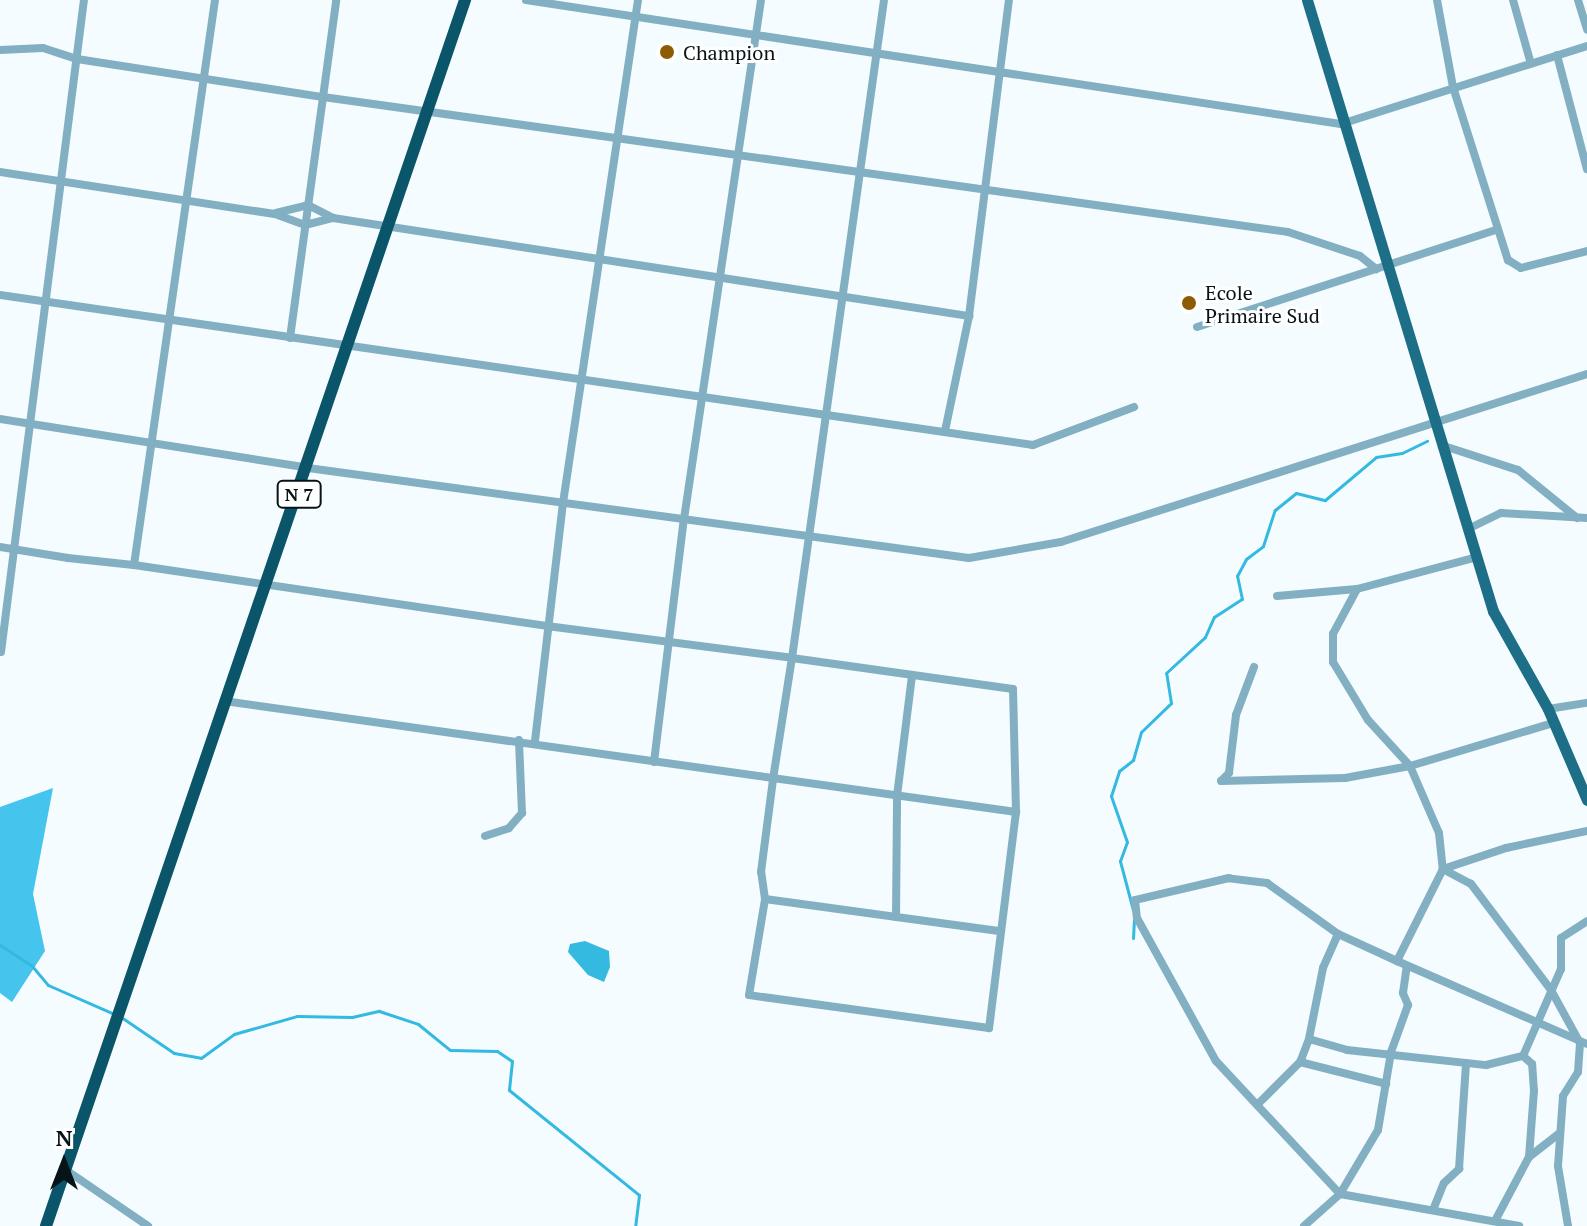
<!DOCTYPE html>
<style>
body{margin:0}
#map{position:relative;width:1587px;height:1226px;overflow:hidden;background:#f5fcff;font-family:"PT Serif",serif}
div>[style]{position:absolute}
.forest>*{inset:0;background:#45c5ee}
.water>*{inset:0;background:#34b9e1}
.stream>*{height:3px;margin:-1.5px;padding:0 1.5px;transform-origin:1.5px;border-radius:1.5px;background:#34b9e1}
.minor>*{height:8px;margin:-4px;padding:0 4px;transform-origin:4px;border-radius:4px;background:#82b0c2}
.major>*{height:11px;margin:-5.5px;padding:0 5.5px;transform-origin:5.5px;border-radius:5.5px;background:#1d6f87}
.highway>*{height:12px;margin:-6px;padding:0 6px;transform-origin:6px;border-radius:6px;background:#0b556a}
.dots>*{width:22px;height:22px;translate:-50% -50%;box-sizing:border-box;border:4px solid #fff;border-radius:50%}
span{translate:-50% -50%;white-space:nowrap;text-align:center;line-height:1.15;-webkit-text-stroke:6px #fff;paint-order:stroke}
.shield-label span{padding:2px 6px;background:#fff;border:2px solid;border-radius:6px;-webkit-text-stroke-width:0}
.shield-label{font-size:18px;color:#061318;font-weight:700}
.poi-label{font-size:20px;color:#061318}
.left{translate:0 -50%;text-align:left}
.north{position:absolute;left:24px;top:1122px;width:80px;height:80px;-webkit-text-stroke:6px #fff;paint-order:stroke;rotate:0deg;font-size:22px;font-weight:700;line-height:32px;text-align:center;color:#061318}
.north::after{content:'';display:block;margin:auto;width:28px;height:36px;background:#061318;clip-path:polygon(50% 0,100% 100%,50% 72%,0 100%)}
</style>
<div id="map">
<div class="forest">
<div style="clip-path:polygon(53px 788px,33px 894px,45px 951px,12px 1002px,0 993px,0 807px)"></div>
</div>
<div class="water">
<div style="clip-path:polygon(585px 941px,609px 951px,610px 967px,604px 982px,588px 975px,568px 952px,570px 944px)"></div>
</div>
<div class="stream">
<div style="left:1133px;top:910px;width:51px;rotate:-104.9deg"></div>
<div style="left:1120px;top:861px;width:20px;rotate:-70deg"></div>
<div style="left:1127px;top:842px;width:49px;rotate:-109.2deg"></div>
<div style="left:1111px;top:796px;width:26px;rotate:-72deg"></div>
<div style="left:1119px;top:771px;width:18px;rotate:-38deg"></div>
<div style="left:1133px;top:760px;width:29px;rotate:-74deg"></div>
<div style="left:1141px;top:732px;width:42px;rotate:-44deg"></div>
<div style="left:1171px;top:703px;width:30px;rotate:-99deg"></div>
<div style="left:1166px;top:673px;width:53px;rotate:-42.7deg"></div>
<div style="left:1205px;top:637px;width:22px;rotate:-66deg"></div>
<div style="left:1214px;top:617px;width:33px;rotate:-33deg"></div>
<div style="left:1242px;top:599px;width:24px;rotate:-102deg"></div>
<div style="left:1237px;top:576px;width:19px;rotate:-62deg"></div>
<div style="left:1246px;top:559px;width:21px;rotate:-37deg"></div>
<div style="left:1263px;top:546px;width:38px;rotate:-72deg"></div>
<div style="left:1275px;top:510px;width:27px;rotate:-39deg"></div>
<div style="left:1296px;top:493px;width:30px;rotate:14deg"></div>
<div style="left:1325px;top:500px;width:67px;rotate:-40.1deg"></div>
<div style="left:1376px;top:457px;width:26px;rotate:-9deg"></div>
<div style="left:1402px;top:453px;width:28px;rotate:-26deg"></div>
<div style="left:1133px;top:938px;width:20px;rotate:-87deg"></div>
<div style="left:0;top:945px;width:38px;rotate:33deg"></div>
<div style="left:32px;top:966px;width:25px;rotate:50deg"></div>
<div style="left:48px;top:985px;width:72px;rotate:23.7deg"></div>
<div style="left:121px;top:1017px;width:64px;rotate:34.2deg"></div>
<div style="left:174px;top:1053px;width:27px;rotate:10deg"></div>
<div style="left:201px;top:1058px;width:41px;rotate:-36deg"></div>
<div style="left:234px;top:1034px;width:66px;rotate:-15.9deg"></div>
<div style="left:297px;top:1016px;width:55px;rotate:1deg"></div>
<div style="left:352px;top:1017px;width:28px;rotate:-13deg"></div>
<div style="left:379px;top:1011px;width:41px;rotate:18.4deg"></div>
<div style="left:418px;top:1024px;width:41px;rotate:39.1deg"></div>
<div style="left:450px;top:1050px;width:47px;rotate:1.2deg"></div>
<div style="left:497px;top:1051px;width:18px;rotate:34deg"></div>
<div style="left:512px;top:1061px;width:29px;rotate:96deg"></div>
<div style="left:509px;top:1090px;width:167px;rotate:38.9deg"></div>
<div style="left:639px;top:1195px;width:31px;rotate:97deg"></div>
</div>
<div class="minor">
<div style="left:526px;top:0;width:824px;rotate:8.65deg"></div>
<div style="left:1341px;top:124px;width:258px;rotate:-17.6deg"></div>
<div style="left:1437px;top:0;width:88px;rotate:79.6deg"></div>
<div style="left:1453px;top:87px;width:182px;rotate:72.4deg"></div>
<div style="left:1508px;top:260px;width:15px;rotate:32deg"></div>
<div style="left:1521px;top:268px;width:68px;rotate:-14.4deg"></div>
<div style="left:1513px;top:0;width:66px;rotate:74.3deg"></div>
<div style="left:1578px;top:0;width:31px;rotate:73deg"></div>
<div style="left:0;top:50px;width:43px;rotate:-2.7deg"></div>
<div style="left:43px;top:48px;width:36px;rotate:18deg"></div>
<div style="left:77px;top:59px;width:249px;rotate:8.8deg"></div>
<div style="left:323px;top:97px;width:974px;rotate:7.96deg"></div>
<div style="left:1288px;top:232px;width:76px;rotate:18.4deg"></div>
<div style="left:1360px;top:256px;width:21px;rotate:39deg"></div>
<div style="left:1557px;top:55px;width:118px;rotate:75.3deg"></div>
<div style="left:0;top:172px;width:278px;rotate:8.7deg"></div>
<div style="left:275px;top:214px;width:32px;rotate:20deg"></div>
<div style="left:305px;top:225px;width:29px;rotate:-14deg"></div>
<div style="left:333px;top:218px;width:644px;rotate:8.76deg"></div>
<div style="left:276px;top:213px;width:33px;rotate:-14deg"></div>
<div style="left:308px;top:205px;width:28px;rotate:27deg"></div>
<div style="left:0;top:295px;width:1044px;rotate:8.26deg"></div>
<div style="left:1033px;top:445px;width:108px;rotate:-20.6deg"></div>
<div style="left:1197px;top:327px;width:314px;rotate:-18deg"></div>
<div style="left:290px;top:338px;width:341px;rotate:-82.2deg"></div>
<div style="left:0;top:419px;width:312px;rotate:9deg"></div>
<div style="left:308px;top:468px;width:667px;rotate:7.75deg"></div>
<div style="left:969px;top:558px;width:93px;rotate:-9.9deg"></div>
<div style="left:1061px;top:542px;width:552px;rotate:-17.71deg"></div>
<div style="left:945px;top:431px;width:117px;rotate:-78.2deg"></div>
<div style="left:969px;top:316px;width:319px;rotate:-82.8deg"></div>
<div style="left:1444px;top:446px;width:78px;rotate:18deg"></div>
<div style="left:1518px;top:470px;width:76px;rotate:39.1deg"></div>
<div style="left:1472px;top:527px;width:32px;rotate:-26deg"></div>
<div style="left:1501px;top:513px;width:86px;rotate:3.3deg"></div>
<div style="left:0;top:547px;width:69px;rotate:9.2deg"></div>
<div style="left:68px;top:558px;width:66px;rotate:6.1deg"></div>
<div style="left:134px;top:565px;width:417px;rotate:8.4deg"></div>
<div style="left:547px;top:626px;width:247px;rotate:7.4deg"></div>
<div style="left:792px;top:658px;width:223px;rotate:8deg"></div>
<div style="left:1013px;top:689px;width:123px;rotate:88.6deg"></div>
<div style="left:1016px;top:812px;width:218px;rotate:97.1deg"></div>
<div style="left:989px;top:1028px;width:242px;rotate:-172.2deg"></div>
<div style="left:749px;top:995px;width:97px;rotate:-80.5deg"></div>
<div style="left:765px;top:899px;width:27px;rotate:-98deg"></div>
<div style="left:761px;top:872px;width:94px;rotate:-82.6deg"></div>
<div style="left:773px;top:779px;width:122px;rotate:-81.1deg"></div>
<div style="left:792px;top:658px;width:664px;rotate:-82.04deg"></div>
<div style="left:134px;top:565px;width:571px;rotate:-81.84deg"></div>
<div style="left:1357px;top:589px;width:51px;rotate:118.1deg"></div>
<div style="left:1333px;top:634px;width:28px;rotate:90deg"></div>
<div style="left:1333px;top:662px;width:68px;rotate:58.9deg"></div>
<div style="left:1368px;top:720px;width:62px;rotate:47.6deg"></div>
<div style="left:1410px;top:766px;width:149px;rotate:-16.7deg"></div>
<div style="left:1277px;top:596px;width:80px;rotate:-5deg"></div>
<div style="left:1357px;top:589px;width:124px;rotate:-14.9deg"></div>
<div style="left:1px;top:652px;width:657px;rotate:-82.75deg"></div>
<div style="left:1254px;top:667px;width:51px;rotate:110.6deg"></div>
<div style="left:1236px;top:715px;width:58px;rotate:96.9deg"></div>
<div style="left:1229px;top:773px;width:11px;rotate:135deg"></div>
<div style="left:1221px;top:781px;width:124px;rotate:-1.4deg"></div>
<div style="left:1345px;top:778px;width:66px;rotate:-10.5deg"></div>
<div style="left:1410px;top:766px;width:73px;rotate:66.6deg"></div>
<div style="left:1439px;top:833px;width:36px;rotate:84deg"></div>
<div style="left:1443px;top:869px;width:103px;rotate:116.6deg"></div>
<div style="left:1397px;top:961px;width:207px;rotate:23.6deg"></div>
<div style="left:224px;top:701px;width:800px;rotate:7.98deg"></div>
<div style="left:1548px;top:709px;width:39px;rotate:-9deg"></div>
<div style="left:535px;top:741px;width:240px;rotate:-83.3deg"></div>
<div style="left:563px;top:503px;width:509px;rotate:-81.52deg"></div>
<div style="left:654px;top:762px;width:245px;rotate:-83deg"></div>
<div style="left:684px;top:519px;width:525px;rotate:-81.56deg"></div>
<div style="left:485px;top:836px;width:25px;rotate:-18deg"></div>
<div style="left:509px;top:828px;width:20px;rotate:-49deg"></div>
<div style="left:522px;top:813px;width:73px;rotate:-92.4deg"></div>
<div style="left:765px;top:899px;width:236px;rotate:7.8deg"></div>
<div style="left:896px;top:917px;width:121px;rotate:-89.5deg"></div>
<div style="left:897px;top:796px;width:121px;rotate:-82.9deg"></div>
<div style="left:1338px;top:934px;width:37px;rotate:114deg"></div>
<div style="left:1323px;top:968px;width:72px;rotate:101.2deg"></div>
<div style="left:1309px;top:1039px;width:40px;rotate:16deg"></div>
<div style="left:1347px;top:1050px;width:140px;rotate:6.2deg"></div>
<div style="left:1486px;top:1065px;width:38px;rotate:-14deg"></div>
<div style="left:1523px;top:1056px;width:95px;rotate:-66.4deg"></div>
<div style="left:1561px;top:969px;width:31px;rotate:-90deg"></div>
<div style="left:1561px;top:938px;width:31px;rotate:-33deg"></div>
<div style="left:1397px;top:961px;width:65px;rotate:-155.4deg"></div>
<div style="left:1338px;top:934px;width:87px;rotate:-144.3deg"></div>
<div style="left:1267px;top:883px;width:38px;rotate:-173deg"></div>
<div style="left:1229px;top:878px;width:97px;rotate:166.8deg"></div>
<div style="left:1135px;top:900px;width:18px;rotate:84deg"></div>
<div style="left:1137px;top:918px;width:163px;rotate:61.1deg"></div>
<div style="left:1216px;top:1061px;width:182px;rotate:47deg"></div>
<div style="left:1340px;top:1194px;width:74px;rotate:-59.3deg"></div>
<div style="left:1378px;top:1130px;width:79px;rotate:-80.5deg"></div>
<div style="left:1391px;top:1052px;width:50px;rotate:-70.1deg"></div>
<div style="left:1408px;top:1005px;width:13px;rotate:-113deg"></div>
<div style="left:1403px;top:993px;width:27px;rotate:-82deg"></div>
<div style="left:1309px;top:1039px;width:25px;rotate:111deg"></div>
<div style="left:1300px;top:1062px;width:89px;rotate:14.3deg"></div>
<div style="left:1257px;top:1105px;width:61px;rotate:-45deg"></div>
<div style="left:1529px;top:1157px;width:39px;rotate:-38deg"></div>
<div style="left:63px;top:1168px;width:103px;rotate:34.3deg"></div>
<div style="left:1433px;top:1210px;width:29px;rotate:-68deg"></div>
<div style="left:1444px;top:1183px;width:21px;rotate:-43deg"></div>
<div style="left:1459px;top:1169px;width:106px;rotate:-86.2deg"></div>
<div style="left:1496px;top:1219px;width:70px;rotate:-62deg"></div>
<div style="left:1529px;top:1157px;width:66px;rotate:-85.7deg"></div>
<div style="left:1534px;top:1091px;width:27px;rotate:-94deg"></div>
<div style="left:1532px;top:1064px;width:12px;rotate:-138deg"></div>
<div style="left:1304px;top:1226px;width:48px;rotate:-41.6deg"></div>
<div style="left:1340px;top:1194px;width:182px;rotate:10.1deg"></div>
<div style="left:1568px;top:1226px;width:61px;rotate:-99.5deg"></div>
<div style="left:1558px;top:1166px;width:70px;rotate:-85.9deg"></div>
<div style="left:1563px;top:1096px;width:28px;rotate:-58deg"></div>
<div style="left:1578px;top:1072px;width:29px;rotate:-86deg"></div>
<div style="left:1580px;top:1043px;width:60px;rotate:-118.7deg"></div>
<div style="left:1551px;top:990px;width:133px;rotate:-127deg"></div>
<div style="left:1471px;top:884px;width:32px;rotate:-152deg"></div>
<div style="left:1443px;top:869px;width:66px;rotate:-18.4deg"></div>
<div style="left:1506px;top:848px;width:83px;rotate:-11.9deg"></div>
</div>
<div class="major">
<div style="left:1307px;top:0;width:639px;rotate:73.07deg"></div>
<div style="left:1493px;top:611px;width:112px;rotate:60.7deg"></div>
<div style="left:1548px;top:709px;width:99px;rotate:66.8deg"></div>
</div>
<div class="highway">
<div style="left:46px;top:1226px;width:1296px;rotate:-71.13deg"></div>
</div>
<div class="dots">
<div style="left:667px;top:52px;background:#8c5c04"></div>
<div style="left:1189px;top:303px;background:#8c5c04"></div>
</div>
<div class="shield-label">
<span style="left:299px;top:494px">N 7</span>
</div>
<div class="poi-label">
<span class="left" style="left:683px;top:52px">Champion</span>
<span class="left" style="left:1205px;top:304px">Ecole<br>Primaire Sud</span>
</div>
<div class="north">N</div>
</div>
